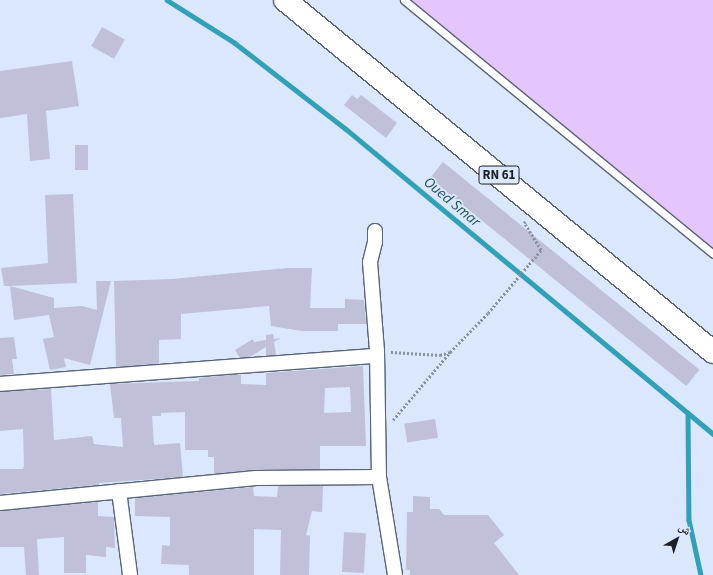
<!DOCTYPE html>
<meta charset="utf-8">
<style>
body{margin:0}
#map{position:relative;width:713px;height:575px;overflow:hidden;background:#dae7fd;font-family:"Source Sans 3","Noto Naskh Arabic",sans-serif}
div>[style]{position:absolute}
.green>*{inset:0;background:#e5c6fc}
.stream>*{height:4.5px;margin:-2.25px;padding:0 2.25px;transform-origin:2.25px;border-radius:2.25px;background:#32a0b6}
.building>*{inset:0;background:#c0c0d8;transform-origin:0 0}
.path>*{height:2.5px;margin-top:-1.25px;transform-origin:0;background:repeating-linear-gradient(90deg,#8790a0 0 2px,transparent 0 4px)}
.roads{filter:drop-shadow(1px 0 #596478) drop-shadow(-1px 0 #596478) drop-shadow(0 1px #596478) drop-shadow(0 -1px #596478)}
.service>*{height:7px;margin:-3.5px;padding:0 3.5px;transform-origin:3.5px;border-radius:3.5px;background:#fff}
.minor>*{height:14px;margin:-7px;padding:0 7px;transform-origin:7px;border-radius:7px;background:#fff}
.primary>*{height:22px;margin:-11px;padding:0 11px;transform-origin:11px;border-radius:11px;background:#fff}
span{translate:-50% -50%;white-space:nowrap;text-align:center;line-height:1.15;-webkit-text-stroke:3.5px #dae7fd;paint-order:stroke}
.shield-label span{padding:1px 3px;background:#dae7fd;border:1px solid;border-radius:3px;-webkit-text-stroke-width:0}
.shield-label{font-size:13px;color:#1b1f27;font-weight:700}
.water-label{font-size:15px;color:#22505a;font-style:italic}
.north{position:absolute;left:657px;top:519px;width:40px;height:40px;-webkit-text-stroke:3px #dae7fd;paint-order:stroke;rotate:39deg;font-size:11px;font-weight:700;line-height:16px;text-align:center;color:#1b1f27}
.north::after{content:'';display:block;margin:auto;width:14px;height:18px;background:#1b1f27;clip-path:polygon(50% 0,100% 100%,50% 72%,0 100%)}
</style>
<div id="map">
<div class="green">
<div style="clip-path:polygon(400px 0,713px 0,713px 254px,423px 18px)"></div>
</div>
<div class="stream">
<div style="left:167px;top:0;width:80px;rotate:32.3deg"></div>
<div style="left:235px;top:43px;width:140px;rotate:37.8deg"></div>
<div style="left:346px;top:129px;width:477px;rotate:39.7deg"></div>
<div style="left:688px;top:413px;width:107px;rotate:89.5deg"></div>
<div style="left:689px;top:520px;width:56px;rotate:77.7deg"></div>
</div>
<div class="building">
<div style="left:102px;top:27px;width:26px;height:22px;rotate:29deg"></div>
<div style="clip-path:polygon(72px 61px,79px 106px,46px 111px,50px 159px,30px 161px,27px 114px,0 118px,0 71px)"></div>
<div style="clip-path:polygon(352px 95px,357px 99px,361px 95px,397px 123px,386px 138px,344px 105px)"></div>
<div style="left:75px;top:145px;width:13px;height:25px"></div>
<div style="left:443px;top:162px;width:330px;height:21px;rotate:39deg"></div>
<div style="clip-path:polygon(73px 194px,77px 283px,10px 286px,54px 298px,54px 308px,82px 306px,97px 310px,96px 281px,111px 281px,90px 365px,64px 358px,66px 367px,50px 370px,43px 339px,54px 337px,49px 315px,14px 320px,10px 286px,4px 286px,1px 268px,48px 263px,45px 195px)"></div>
<div style="clip-path:polygon(288px 268px,312px 268px,310px 308px,345px 308px,345px 299px,364px 300px,366px 324px,338px 324px,338px 331px,302px 331px,271px 326px,269px 306px,181px 314px,181px 339px,159px 340px,159px 364px,116px 367px,114px 281px,172px 279px)"></div>
<div style="clip-path:polygon(273px 334px,274px 339px,281px 338px,274px 342px,276px 355px,266px 356px,266px 347px,250px 357px,240px 358px,235px 350px,253px 339px,254px 342px,266px 340px,266px 335px)"></div>
<div style="clip-path:polygon(14px 337px,17px 359px,12px 359px,14px 374px,0 375px,0 338px)"></div>
<div style="clip-path:polygon(evenodd,363px 366px,366px 446px,320px 446px,320px 469px,256px 470px,214px 474px,214px 457px,208px 457px,208px 450px,185px 450px,185px 412px,161px 413px,161px 416px,152px 416px,154px 445px,180px 443px,183px 477px,99px 483px,99px 485px,0 494px,0 469px,23px 469px,24px 466px,23px 429px,0 431px,0 392px,51px 389px,54px 440px,92px 436px,94px 444px,123px 447px,121px 418px,114px 418px,110px 384px,199px 381px,199px 378px,230px 375px,241px 375px,241px 384px,266px 385px,266px 373px,363px 366px,350px 387px,351px 412px,324px 413px,325px 388px,350px 387px)"></div>
<div style="left:435px;top:419px;width:19px;height:31px;rotate:81deg"></div>
<div style="clip-path:polygon(278px 486px,323px 486px,322px 512px,312px 511px,306px 535px,310px 536px,309px 575px,280px 575px,281px 530px,254px 529px,254px 575px,189px 575px,189px 565px,161px 564px,162px 545px,170px 546px,170px 517px,135px 516px,135px 498px,253px 487px,254px 496px,277px 497px)"></div>
<div style="clip-path:polygon(413px 496px,430px 497px,430px 509px,439px 509px,444px 515px,488px 515px,504px 535px,494px 543px,519px 575px,410px 575px,410px 570px,406px 570px,407px 512px,413px 512px)"></div>
<div style="clip-path:polygon(98px 502px,98px 516px,114px 517px,115px 548px,106px 547px,106px 557px,86px 555px,86px 573px,64px 573px,64px 537px,37px 539px,39px 575px,26px 575px,24px 547px,0 547px,0 511px)"></div>
<div style="left:344px;top:532px;width:22px;height:40px;rotate:3deg"></div>
</div>
<div class="path">
<div style="left:391px;top:352px;width:49px;rotate:3.5deg"></div>
<div style="left:440px;top:355px;width:10px;rotate:-17deg"></div>
<div style="left:450px;top:352px;width:54px;rotate:-45.7deg"></div>
<div style="left:488px;top:313px;width:82px;rotate:-49.9deg"></div>
<div style="left:541px;top:250px;width:32px;rotate:-122deg"></div>
<div style="left:524px;top:223px;width:3px;rotate:-45deg"></div>
<div style="left:393px;top:420px;width:89px;rotate:-50deg"></div>
</div>
<div class="roads">
<div class="service">
<div style="left:404px;top:0;width:400px;rotate:39.4deg"></div>
</div>
<div class="minor">
<div style="left:375px;top:231px;width:11px;rotate:90deg"></div>
<div style="left:375px;top:242px;width:21px;rotate:104deg"></div>
<div style="left:370px;top:262px;width:89px;rotate:85.5deg"></div>
<div style="left:377px;top:351px;width:126px;rotate:89.1deg"></div>
<div style="left:379px;top:477px;width:99px;rotate:80.7deg"></div>
<div style="left:0;top:384px;width:377px;rotate:-4.3deg"></div>
<div style="left:119px;top:491px;width:85px;rotate:82.5deg"></div>
<div style="left:0;top:503px;width:257px;rotate:-5.6deg"></div>
<div style="left:256px;top:478px;width:123px;rotate:-0.5deg"></div>
</div>
<div class="primary">
<div style="left:285px;top:0;width:554px;rotate:39.43deg"></div>
</div>
</div>
<div class="shield-label">
<span style="left:499px;top:175px">RN 61</span>
</div>
<div class="water-label">
<span style="left:452px;top:202px;rotate:40deg">Oued Smar</span>
</div>
<div class="north">ش</div>
</div>
